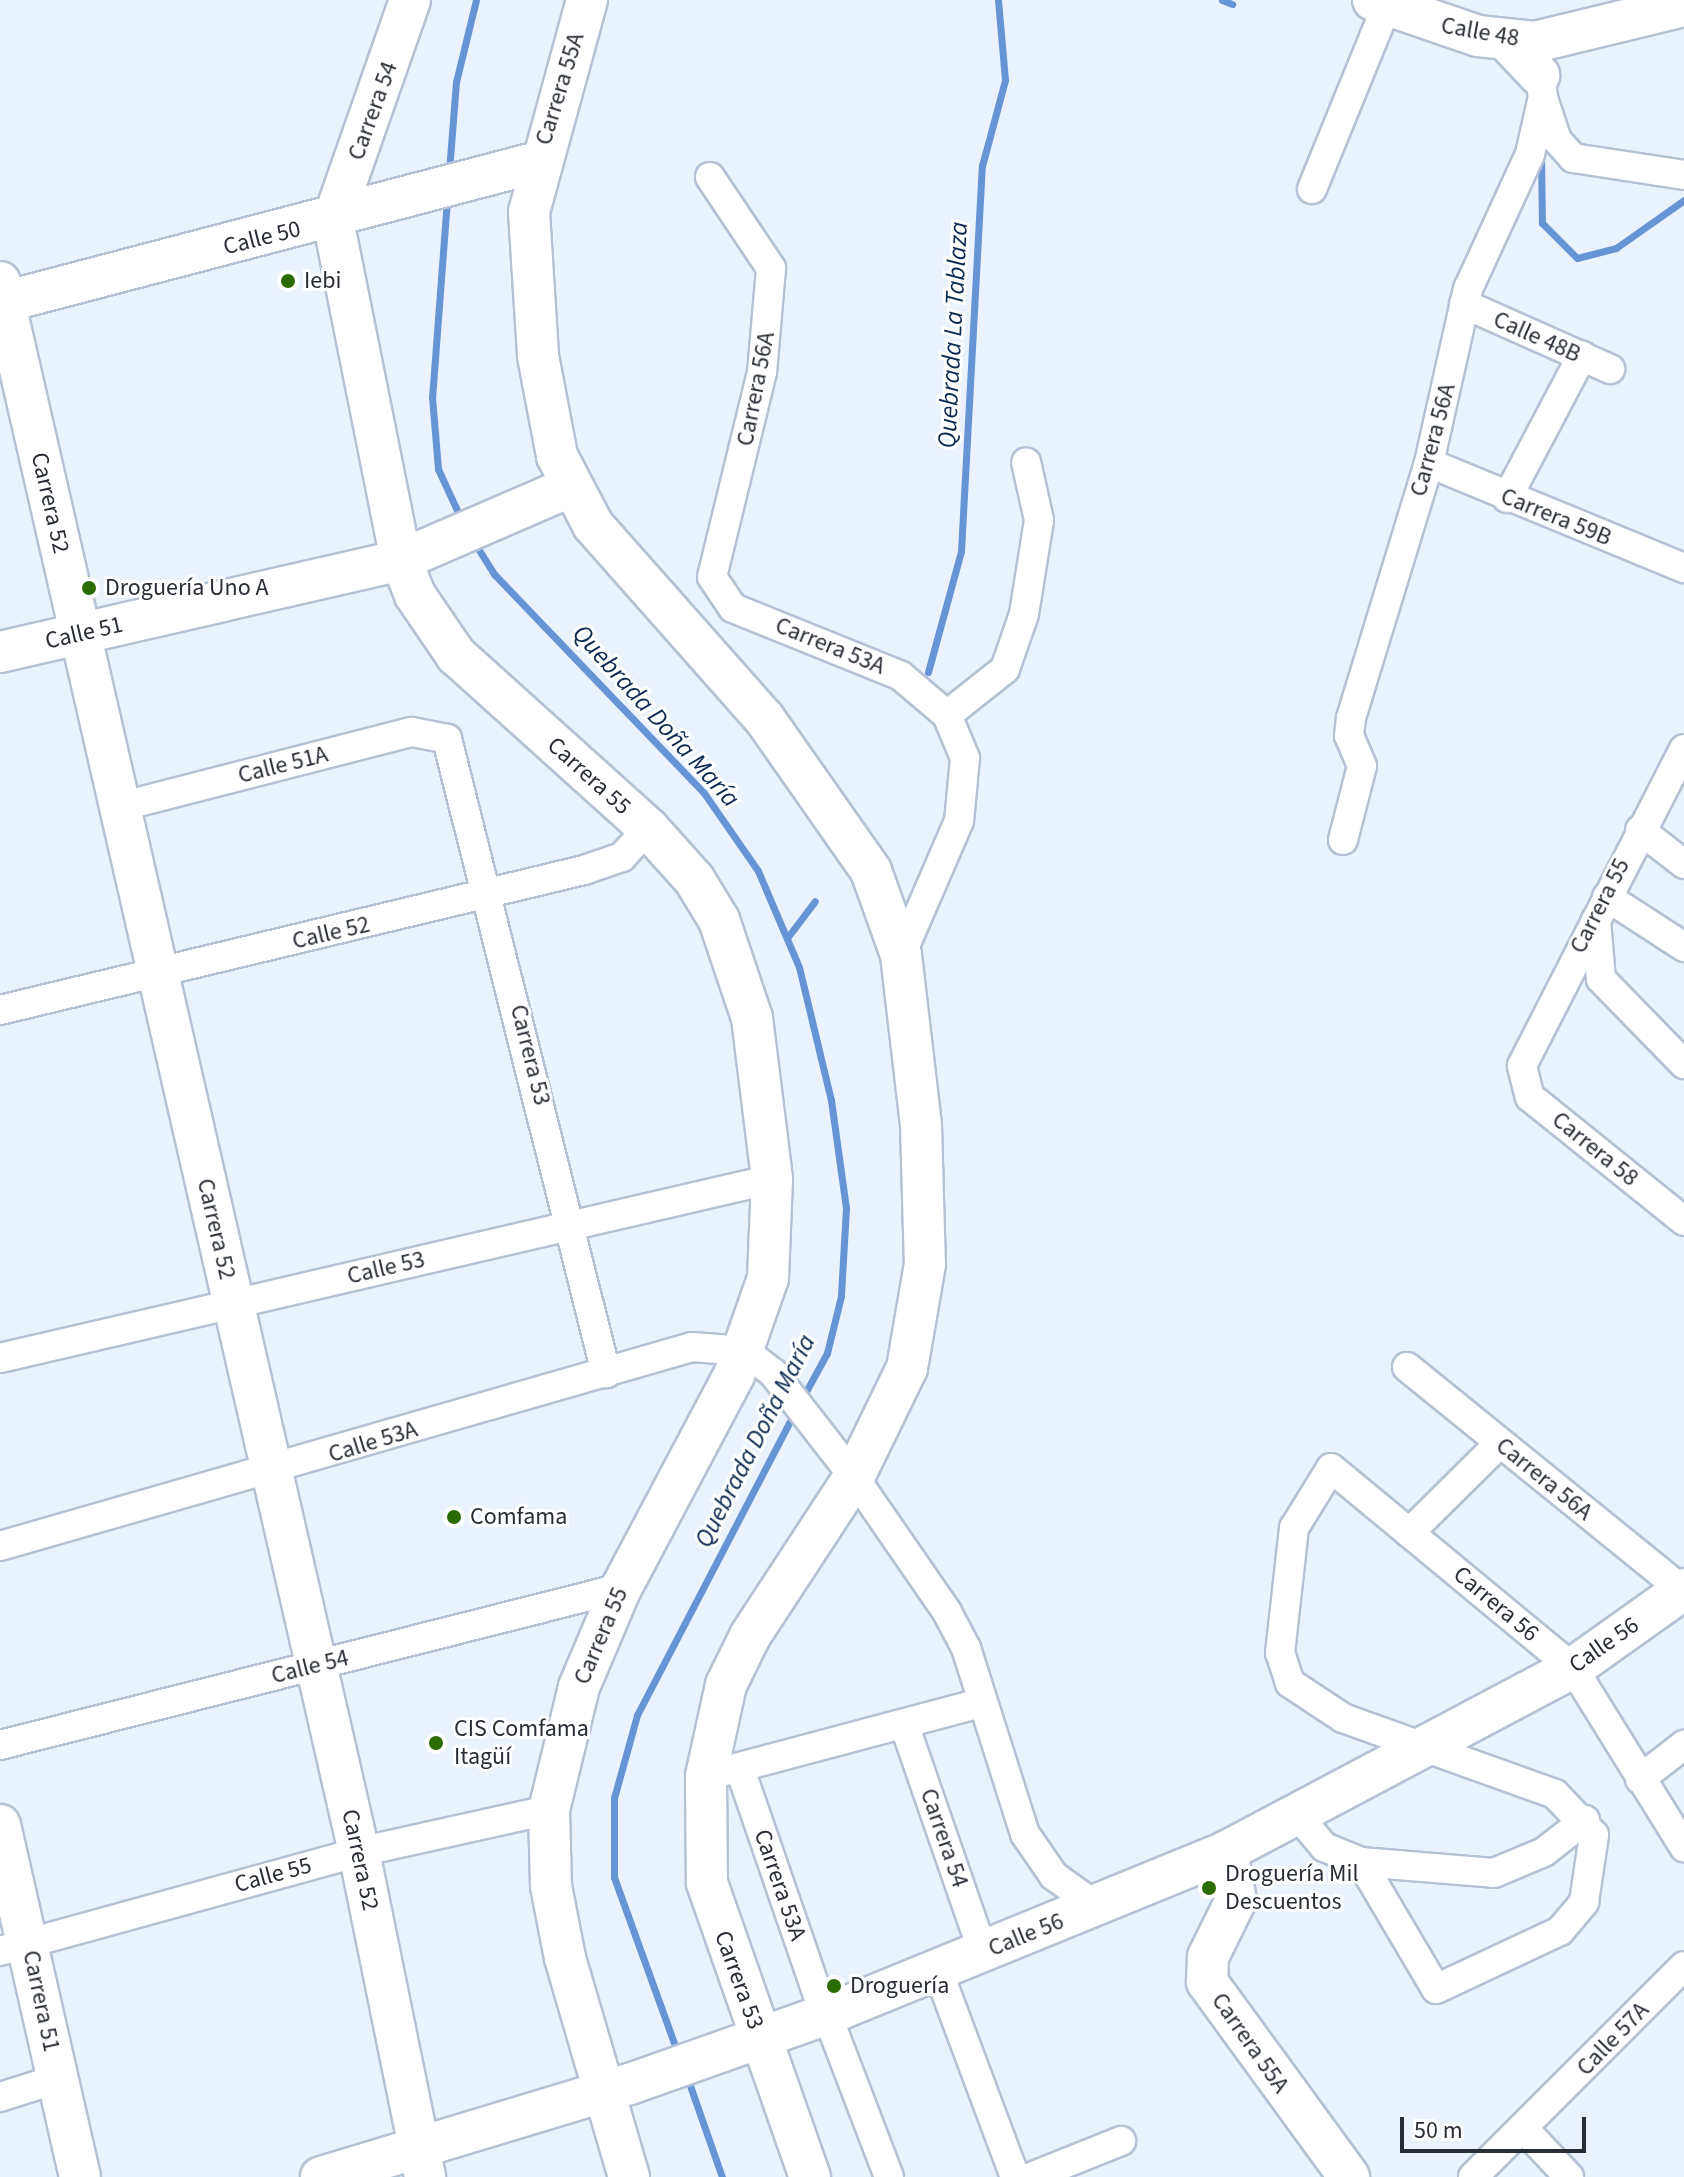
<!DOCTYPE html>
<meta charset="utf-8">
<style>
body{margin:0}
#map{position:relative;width:1684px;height:2177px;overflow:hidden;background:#eaf2fe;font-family:"Source Sans 3",sans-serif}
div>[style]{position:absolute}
.stream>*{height:7px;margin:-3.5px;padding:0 3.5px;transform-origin:3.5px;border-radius:3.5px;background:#6794d5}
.roads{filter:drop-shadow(2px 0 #b4c1d4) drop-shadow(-2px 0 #b4c1d4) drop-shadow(0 2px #b4c1d4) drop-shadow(0 -2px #b4c1d4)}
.street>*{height:28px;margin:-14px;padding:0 14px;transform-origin:14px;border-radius:14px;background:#fff}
.secondary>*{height:40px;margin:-20px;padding:0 20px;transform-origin:20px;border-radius:20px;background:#fff}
.dots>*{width:22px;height:22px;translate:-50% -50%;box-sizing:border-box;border:4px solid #fff;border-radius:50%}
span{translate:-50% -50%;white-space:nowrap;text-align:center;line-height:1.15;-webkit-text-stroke:6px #fff;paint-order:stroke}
.street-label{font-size:24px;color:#282d35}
.poi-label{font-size:24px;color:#282d35}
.left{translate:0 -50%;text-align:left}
.water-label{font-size:26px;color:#0b2952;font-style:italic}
.scale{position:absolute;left:1400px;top:2117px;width:186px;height:36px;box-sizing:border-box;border:4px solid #282d35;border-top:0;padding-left:10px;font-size:24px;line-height:28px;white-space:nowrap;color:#282d35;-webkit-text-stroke:6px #fff;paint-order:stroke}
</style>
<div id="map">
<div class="stream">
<div style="left:1222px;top:0;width:11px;rotate:22deg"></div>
<div style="left:1541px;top:155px;width:68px;rotate:89.2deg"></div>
<div style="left:1542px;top:223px;width:49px;rotate:45deg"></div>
<div style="left:1577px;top:258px;width:40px;rotate:-14.4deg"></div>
<div style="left:1616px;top:248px;width:83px;rotate:-35.2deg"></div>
<div style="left:449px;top:171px;width:89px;rotate:-85.5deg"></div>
<div style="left:456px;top:82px;width:84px;rotate:-76.3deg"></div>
<div style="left:447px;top:199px;width:199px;rotate:94.3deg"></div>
<div style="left:432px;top:397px;width:72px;rotate:85.2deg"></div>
<div style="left:438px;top:469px;width:57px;rotate:65.2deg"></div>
<div style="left:474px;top:542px;width:38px;rotate:58deg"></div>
<div style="left:494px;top:574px;width:303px;rotate:46.2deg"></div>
<div style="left:704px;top:793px;width:95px;rotate:55.3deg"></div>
<div style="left:758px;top:871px;width:104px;rotate:66.9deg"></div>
<div style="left:799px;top:967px;width:137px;rotate:76.5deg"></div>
<div style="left:831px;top:1100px;width:109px;rotate:82.1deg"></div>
<div style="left:846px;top:1208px;width:88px;rotate:93.3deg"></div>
<div style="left:841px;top:1296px;width:59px;rotate:103.8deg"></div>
<div style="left:827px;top:1353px;width:50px;rotate:118.6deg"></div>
<div style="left:928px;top:672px;width:125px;rotate:-74.7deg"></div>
<div style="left:961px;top:551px;width:386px;rotate:-86.9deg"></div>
<div style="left:982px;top:166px;width:89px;rotate:-75deg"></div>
<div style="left:1005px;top:80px;width:80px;rotate:-95deg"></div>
<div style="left:787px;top:938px;width:46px;rotate:-52.9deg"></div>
<div style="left:678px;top:2054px;width:188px;rotate:-109.9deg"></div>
<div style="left:614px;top:1877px;width:79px;rotate:-90deg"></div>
<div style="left:614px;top:1798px;width:86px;rotate:-74.5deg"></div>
<div style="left:637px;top:1715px;width:342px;rotate:-62.5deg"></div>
<div style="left:687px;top:2077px;width:106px;rotate:70.7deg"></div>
</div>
<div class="roads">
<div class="street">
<div style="left:1543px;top:98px;width:44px;rotate:71.6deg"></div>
<div style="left:1557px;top:140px;width:24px;rotate:48deg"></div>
<div style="left:1573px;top:158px;width:112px;rotate:8.7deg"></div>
<div style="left:710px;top:177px;width:110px;rotate:56.2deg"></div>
<div style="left:771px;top:268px;width:104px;rotate:94.9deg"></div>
<div style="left:762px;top:372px;width:211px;rotate:103.7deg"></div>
<div style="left:712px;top:577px;width:37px;rotate:56deg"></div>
<div style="left:733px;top:608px;width:181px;rotate:22deg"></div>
<div style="left:901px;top:676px;width:60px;rotate:40.3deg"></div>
<div style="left:947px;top:715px;width:47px;rotate:67.3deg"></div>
<div style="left:965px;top:758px;width:63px;rotate:95.4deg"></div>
<div style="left:959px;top:821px;width:146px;rotate:113.4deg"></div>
<div style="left:1312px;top:189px;width:199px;rotate:-67.8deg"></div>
<div style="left:1464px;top:304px;width:160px;rotate:24deg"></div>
<div style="left:1429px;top:463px;width:276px;rotate:22.4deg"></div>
<div style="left:1507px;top:498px;width:161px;rotate:-62.2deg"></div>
<div style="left:947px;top:715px;width:74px;rotate:-38.4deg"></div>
<div style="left:1005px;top:669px;width:58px;rotate:-70.9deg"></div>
<div style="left:1024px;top:614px;width:95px;rotate:-80.9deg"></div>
<div style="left:1039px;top:520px;width:59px;rotate:-102.6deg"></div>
<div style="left:1684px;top:749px;width:356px;rotate:117.1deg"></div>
<div style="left:1522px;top:1066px;width:32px;rotate:76deg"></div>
<div style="left:1530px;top:1097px;width:198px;rotate:38.8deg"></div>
<div style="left:119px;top:807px;width:302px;rotate:-14.4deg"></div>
<div style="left:412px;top:732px;width:36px;rotate:11deg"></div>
<div style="left:447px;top:739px;width:654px;rotate:75.92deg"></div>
<div style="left:1640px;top:830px;width:56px;rotate:37.7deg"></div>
<div style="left:1343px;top:840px;width:76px;rotate:-75.6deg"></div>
<div style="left:1362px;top:766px;width:33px;rotate:-113deg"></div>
<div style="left:1349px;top:736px;width:18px;rotate:-84deg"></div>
<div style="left:1351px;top:718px;width:267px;rotate:-73deg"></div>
<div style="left:1429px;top:463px;width:178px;rotate:-77.4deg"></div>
<div style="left:1468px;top:289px;width:149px;rotate:-65.3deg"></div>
<div style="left:1530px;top:154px;width:58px;rotate:-77.2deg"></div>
<div style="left:1543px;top:97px;width:38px;rotate:-99deg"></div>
<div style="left:1607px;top:897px;width:92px;rotate:33deg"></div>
<div style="left:1596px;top:920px;width:59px;rotate:85.2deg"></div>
<div style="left:1601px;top:979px;width:119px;rotate:45.7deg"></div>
<div style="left:0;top:1010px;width:601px;rotate:-13.48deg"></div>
<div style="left:584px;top:870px;width:40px;rotate:-18.9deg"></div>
<div style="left:622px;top:857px;width:39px;rotate:-48deg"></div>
<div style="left:0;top:1358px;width:792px;rotate:-13.05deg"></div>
<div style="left:1407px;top:1367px;width:354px;rotate:39deg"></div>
<div style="left:1409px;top:1533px;width:128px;rotate:-44.7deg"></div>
<div style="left:0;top:1546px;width:720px;rotate:-16.04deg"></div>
<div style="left:692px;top:1347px;width:53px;rotate:4.3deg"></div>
<div style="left:745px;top:1351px;width:36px;rotate:38deg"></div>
<div style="left:773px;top:1373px;width:132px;rotate:52.1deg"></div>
<div style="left:854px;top:1477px;width:164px;rotate:55.4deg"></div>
<div style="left:947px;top:1612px;width:41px;rotate:62.2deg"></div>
<div style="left:966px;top:1648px;width:195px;rotate:72.4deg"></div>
<div style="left:1025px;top:1834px;width:51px;rotate:55.4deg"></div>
<div style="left:1054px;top:1876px;width:52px;rotate:35.5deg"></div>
<div style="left:904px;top:1724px;width:241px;rotate:70.9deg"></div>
<div style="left:0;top:1745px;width:641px;rotate:-14.19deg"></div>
<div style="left:740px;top:1769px;width:245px;rotate:71deg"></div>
<div style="left:706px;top:1776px;width:285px;rotate:-14.9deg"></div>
<div style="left:1640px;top:1779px;width:56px;rotate:-37.7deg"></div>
<div style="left:1299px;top:1817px;width:39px;rotate:50deg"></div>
<div style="left:1324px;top:1847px;width:40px;rotate:22deg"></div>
<div style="left:1361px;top:1862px;width:133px;rotate:4.7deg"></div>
<div style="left:1494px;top:1873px;width:54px;rotate:-22.8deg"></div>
<div style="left:1544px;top:1852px;width:52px;rotate:-38deg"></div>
<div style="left:1361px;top:1862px;width:147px;rotate:59.4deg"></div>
<div style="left:1436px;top:1989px;width:137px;rotate:-25.1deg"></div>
<div style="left:1560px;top:1931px;width:38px;rotate:-50deg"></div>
<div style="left:1584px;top:1902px;width:68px;rotate:-81.5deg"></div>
<div style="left:1594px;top:1835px;width:57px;rotate:-133.6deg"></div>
<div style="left:1555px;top:1794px;width:225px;rotate:-160.3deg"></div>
<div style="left:1343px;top:1718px;width:64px;rotate:-146.6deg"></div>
<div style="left:1290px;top:1683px;width:32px;rotate:-108deg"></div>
<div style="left:1280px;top:1653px;width:126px;rotate:-83.6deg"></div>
<div style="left:1294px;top:1528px;width:70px;rotate:-58.3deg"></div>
<div style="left:1331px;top:1468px;width:314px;rotate:39.6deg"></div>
<div style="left:1573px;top:1668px;width:211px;rotate:58.2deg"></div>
<div style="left:0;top:1951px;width:372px;rotate:-15.4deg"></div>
<div style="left:359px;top:1852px;width:195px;rotate:-12.5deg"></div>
<div style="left:938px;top:1971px;width:220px;rotate:69.5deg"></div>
<div style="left:834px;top:2033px;width:154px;rotate:69.1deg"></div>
<div style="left:0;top:2097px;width:60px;rotate:-17.5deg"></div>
<div style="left:1524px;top:2129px;width:66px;rotate:46.8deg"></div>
<div style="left:1031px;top:2177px;width:97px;rotate:-21.8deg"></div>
<div style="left:1473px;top:2177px;width:298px;rotate:-45deg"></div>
</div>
<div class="secondary">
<div style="left:587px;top:0;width:220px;rotate:105.3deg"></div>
<div style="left:529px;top:212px;width:144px;rotate:86.4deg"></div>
<div style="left:538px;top:356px;width:102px;rotate:79.2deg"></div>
<div style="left:557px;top:456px;width:78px;rotate:62.4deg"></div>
<div style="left:593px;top:525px;width:258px;rotate:48.5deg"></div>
<div style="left:764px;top:718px;width:187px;rotate:55deg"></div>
<div style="left:871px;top:871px;width:89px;rotate:70.3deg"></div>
<div style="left:901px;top:955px;width:171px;rotate:83.3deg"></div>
<div style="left:921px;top:1125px;width:139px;rotate:88.4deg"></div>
<div style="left:925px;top:1264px;width:106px;rotate:99.8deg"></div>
<div style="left:907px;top:1368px;width:121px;rotate:115.9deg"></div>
<div style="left:854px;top:1477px;width:190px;rotate:123.2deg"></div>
<div style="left:750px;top:1636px;width:55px;rotate:116.1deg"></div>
<div style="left:726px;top:1685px;width:93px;rotate:102.4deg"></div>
<div style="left:706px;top:1776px;width:107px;rotate:89.5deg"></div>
<div style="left:707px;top:1883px;width:312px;rotate:70.7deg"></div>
<div style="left:1373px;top:0;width:111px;rotate:18.9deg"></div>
<div style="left:1478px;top:36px;width:57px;rotate:6deg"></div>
<div style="left:1535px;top:42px;width:153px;rotate:-13.6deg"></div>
<div style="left:1505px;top:39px;width:50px;rotate:46.6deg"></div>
<div style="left:333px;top:220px;width:347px;rotate:78.7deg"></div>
<div style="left:401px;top:560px;width:38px;rotate:68deg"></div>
<div style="left:415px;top:595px;width:73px;rotate:55.7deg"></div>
<div style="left:456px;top:655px;width:258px;rotate:42deg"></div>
<div style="left:648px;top:828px;width:69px;rotate:48deg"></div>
<div style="left:694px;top:879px;width:48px;rotate:58.6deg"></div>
<div style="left:719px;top:920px;width:103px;rotate:71.4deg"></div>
<div style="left:752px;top:1018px;width:162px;rotate:82.9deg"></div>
<div style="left:772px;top:1179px;width:99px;rotate:92.3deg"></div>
<div style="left:768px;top:1278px;width:103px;rotate:109.3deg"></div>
<div style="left:734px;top:1375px;width:241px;rotate:117.9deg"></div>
<div style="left:621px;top:1588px;width:108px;rotate:113deg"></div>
<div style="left:579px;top:1687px;width:127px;rotate:103.7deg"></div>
<div style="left:549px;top:1810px;width:76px;rotate:88.5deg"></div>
<div style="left:551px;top:1886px;width:73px;rotate:79deg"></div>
<div style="left:565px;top:1958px;width:228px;rotate:73.7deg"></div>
<div style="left:333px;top:220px;width:233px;rotate:-70.7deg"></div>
<div style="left:0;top:282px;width:1611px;rotate:77.12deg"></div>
<div style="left:359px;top:1852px;width:332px;rotate:78.5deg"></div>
<div style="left:0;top:303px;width:556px;rotate:-14.69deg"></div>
<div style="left:0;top:652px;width:411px;rotate:-12.9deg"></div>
<div style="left:401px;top:560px;width:184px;rotate:-23.4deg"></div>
<div style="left:0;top:1825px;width:361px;rotate:77.2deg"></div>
<div style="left:1227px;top:1851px;width:50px;rotate:79.6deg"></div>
<div style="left:1236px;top:1900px;width:64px;rotate:116.2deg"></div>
<div style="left:1208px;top:1957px;width:25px;rotate:92deg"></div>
<div style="left:1207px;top:1982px;width:241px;rotate:53.9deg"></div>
<div style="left:321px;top:2177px;width:323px;rotate:-16.8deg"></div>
<div style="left:630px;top:2084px;width:213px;rotate:-19.5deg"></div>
<div style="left:831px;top:2013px;width:428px;rotate:-22.2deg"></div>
<div style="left:1227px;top:1851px;width:391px;rotate:-27.9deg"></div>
<div style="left:1573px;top:1668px;width:136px;rotate:-35.4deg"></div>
</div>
</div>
<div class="dots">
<div style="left:288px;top:281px;background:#2b6c00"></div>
<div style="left:89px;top:588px;background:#2b6c00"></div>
<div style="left:454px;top:1517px;background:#2b6c00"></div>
<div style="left:436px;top:1743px;background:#2b6c00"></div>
<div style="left:1209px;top:1888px;background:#2b6c00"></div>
<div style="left:834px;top:1986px;background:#2b6c00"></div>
</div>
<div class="street-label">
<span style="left:1480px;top:32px;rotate:10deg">Calle 48</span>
<span style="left:560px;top:89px;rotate:-73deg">Carrera 55A</span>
<span style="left:373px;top:111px;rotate:-70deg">Carrera 54</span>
<span style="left:262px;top:238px;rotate:-14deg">Calle 50</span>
<span style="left:1537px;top:337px;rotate:24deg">Calle 48B</span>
<span style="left:756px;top:389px;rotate:-79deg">Carrera 56A</span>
<span style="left:1433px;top:440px;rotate:-75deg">Carrera 56A</span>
<span style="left:50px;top:503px;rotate:77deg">Carrera 52</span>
<span style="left:1556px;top:517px;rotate:22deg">Carrera 59B</span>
<span style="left:84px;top:633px;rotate:-13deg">Calle 51</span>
<span style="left:830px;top:646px;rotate:22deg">Carrera 53A</span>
<span style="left:283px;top:765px;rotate:-14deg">Calle 51A</span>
<span style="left:589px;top:776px;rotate:42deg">Carrera 55</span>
<span style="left:1600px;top:906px;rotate:-63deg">Carrera 55</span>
<span style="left:331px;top:933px;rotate:-13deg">Calle 52</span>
<span style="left:530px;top:1055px;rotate:76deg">Carrera 53</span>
<span style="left:1595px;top:1149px;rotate:39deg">Carrera 58</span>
<span style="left:216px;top:1229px;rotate:77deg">Carrera 52</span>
<span style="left:386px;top:1268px;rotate:-13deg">Calle 53</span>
<span style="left:373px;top:1442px;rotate:-17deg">Calle 53A</span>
<span style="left:1544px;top:1479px;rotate:39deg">Carrera 56A</span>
<span style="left:1496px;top:1604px;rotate:40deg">Carrera 56</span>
<span style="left:601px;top:1636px;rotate:-67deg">Carrera 55</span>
<span style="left:1604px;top:1645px;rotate:-35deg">Calle 56</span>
<span style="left:310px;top:1667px;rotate:-14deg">Calle 54</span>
<span style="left:944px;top:1838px;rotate:71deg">Carrera 54</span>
<span style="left:360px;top:1860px;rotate:78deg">Carrera 52</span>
<span style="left:273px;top:1875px;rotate:-15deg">Calle 55</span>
<span style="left:780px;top:1885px;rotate:71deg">Carrera 53A</span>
<span style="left:1026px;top:1935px;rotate:-22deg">Calle 56</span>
<span style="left:739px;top:1980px;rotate:70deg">Carrera 53</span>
<span style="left:41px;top:2001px;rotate:78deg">Carrera 51</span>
<span style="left:1613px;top:2039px;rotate:-46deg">Calle 57A</span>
<span style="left:1250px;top:2043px;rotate:55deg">Carrera 55A</span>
</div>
<div class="poi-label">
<span class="left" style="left:304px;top:281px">Iebi</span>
<span class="left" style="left:105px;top:588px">Droguería Uno A</span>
<span class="left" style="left:470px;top:1517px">Comfama</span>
<span class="left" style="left:454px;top:1743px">CIS Comfama<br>Itagüí</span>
<span class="left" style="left:1225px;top:1888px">Droguería Mil<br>Descuentos</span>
<span class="left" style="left:850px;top:1986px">Droguería</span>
</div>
<div class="water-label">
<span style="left:953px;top:335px;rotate:-87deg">Quebrada La Tablaza</span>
<span style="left:656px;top:716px;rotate:48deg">Quebrada Doña María</span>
<span style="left:755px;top:1441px;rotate:-63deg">Quebrada Doña María</span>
</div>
<div class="scale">50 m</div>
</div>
